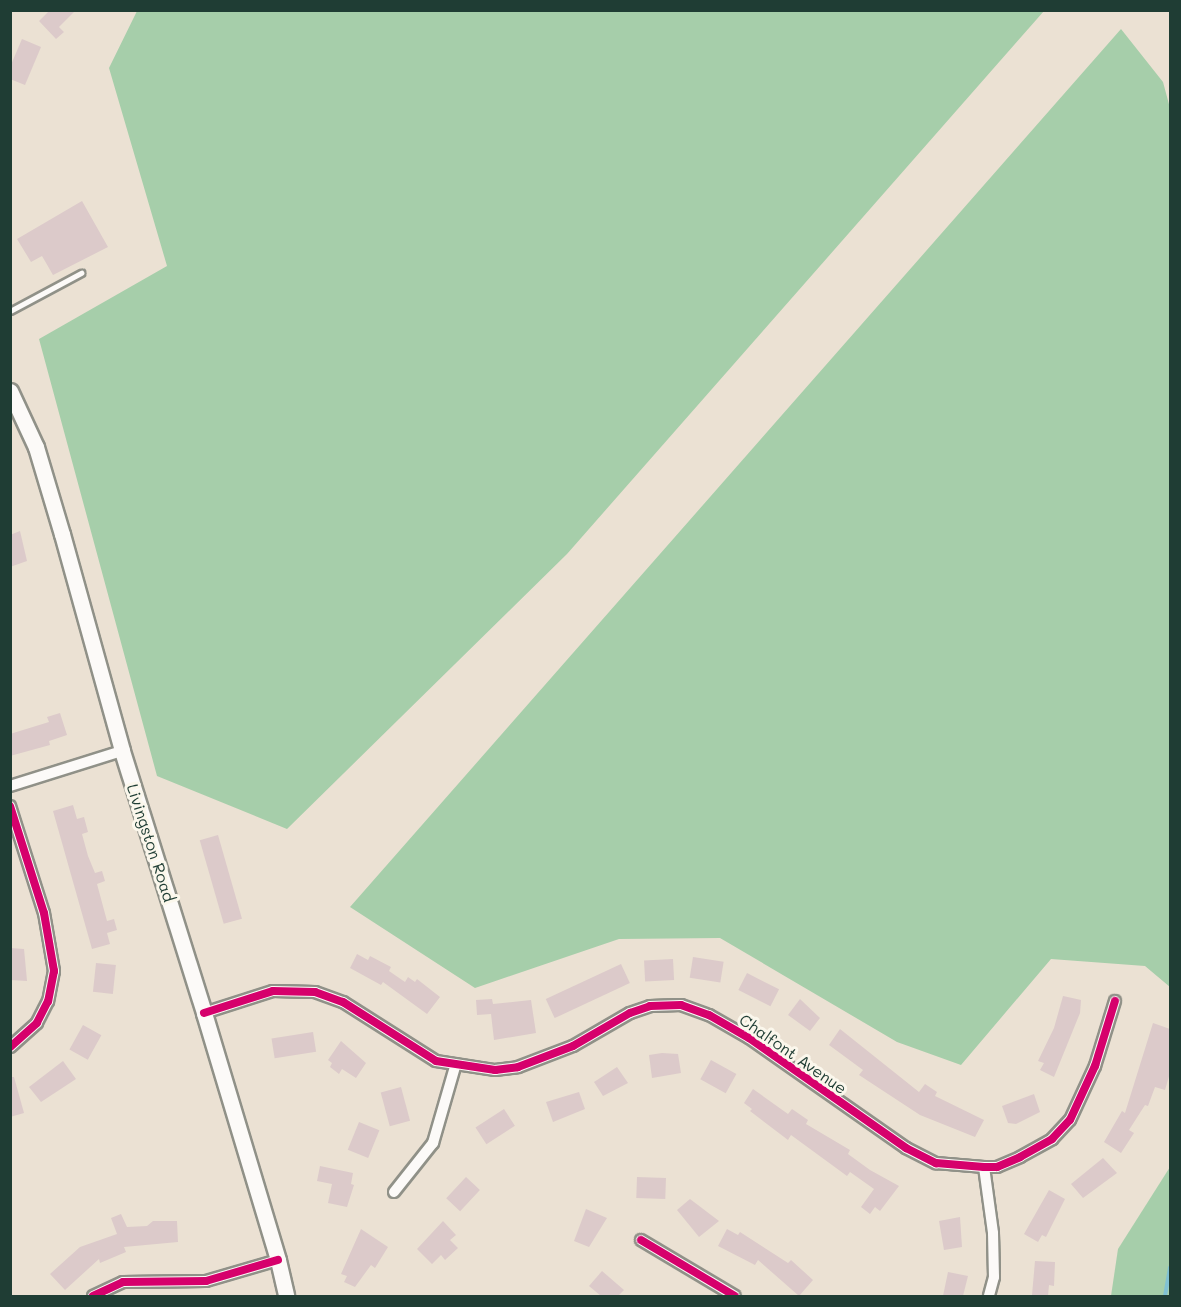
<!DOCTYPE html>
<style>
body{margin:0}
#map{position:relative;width:1181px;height:1307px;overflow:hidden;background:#ebe1d3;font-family:Mali,sans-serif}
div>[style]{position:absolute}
.forest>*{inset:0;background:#a6ceaa}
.stream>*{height:4px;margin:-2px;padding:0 2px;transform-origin:2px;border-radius:2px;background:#81c1d3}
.building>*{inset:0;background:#dccaca;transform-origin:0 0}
.roads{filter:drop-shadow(2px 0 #909188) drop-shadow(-2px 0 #909188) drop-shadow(0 2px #909188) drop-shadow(0 -2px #909188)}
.service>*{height:5px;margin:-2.5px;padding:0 2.5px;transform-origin:2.5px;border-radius:2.5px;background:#fcfaf8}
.minor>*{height:10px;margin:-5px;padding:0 5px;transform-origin:5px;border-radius:5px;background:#fcfaf8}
.secondary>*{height:15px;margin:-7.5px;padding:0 7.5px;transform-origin:7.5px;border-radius:7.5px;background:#fcfaf8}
.cycleway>*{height:8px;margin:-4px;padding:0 4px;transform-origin:4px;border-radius:4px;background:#d6006c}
span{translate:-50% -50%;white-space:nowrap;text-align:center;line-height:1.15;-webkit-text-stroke:6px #fbf7ec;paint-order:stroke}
.street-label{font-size:16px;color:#1f3d34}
.frame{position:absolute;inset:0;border:12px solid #1f3d34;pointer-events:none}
</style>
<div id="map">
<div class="forest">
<div style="clip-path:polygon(137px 11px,137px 10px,1044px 11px,567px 554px,287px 829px,157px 776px,39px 339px,167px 266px,109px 68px)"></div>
<div style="clip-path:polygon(1121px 29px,1163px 82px,1170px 108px,1170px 987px,1145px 966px,1051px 959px,961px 1065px,897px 1042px,720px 938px,619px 939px,475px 988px,350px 907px)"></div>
<div style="clip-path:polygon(1170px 1167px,1170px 1296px,1111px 1296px,1118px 1249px)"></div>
</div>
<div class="stream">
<div style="left:1165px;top:1296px;width:29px;rotate:-80deg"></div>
</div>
<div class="building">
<div style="clip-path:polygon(50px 10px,76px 10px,59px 27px,64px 32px,56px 39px,39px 21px)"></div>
<div style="clip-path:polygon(22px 39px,41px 47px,25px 85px,10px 79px,10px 67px)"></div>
<div style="clip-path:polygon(82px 201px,108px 247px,53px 275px,42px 256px,31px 262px,17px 239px)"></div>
<div style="clip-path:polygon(20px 531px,27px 561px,10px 567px,10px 535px)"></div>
<div style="clip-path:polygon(60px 713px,67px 735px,49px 741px,50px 745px,10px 756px,10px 734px,49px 722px,47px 717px)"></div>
<div style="clip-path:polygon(73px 805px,77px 819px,84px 817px,88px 832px,82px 834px,88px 856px,95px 873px,102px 871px,105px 881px,97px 884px,107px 921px,114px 919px,117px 930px,107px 933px,110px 944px,92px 949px,53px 811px)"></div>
<div style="left:218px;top:835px;width:87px;height:19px;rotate:74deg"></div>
<div style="clip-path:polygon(10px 948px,24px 949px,27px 981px,10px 980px)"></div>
<div style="clip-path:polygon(357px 954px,368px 960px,370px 956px,391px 967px,389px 971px,405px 982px,408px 977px,415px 982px,417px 979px,440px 997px,427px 1014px,383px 982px,381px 985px,350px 968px)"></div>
<div style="left:693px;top:957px;width:31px;height:21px;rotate:9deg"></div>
<div style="left:673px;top:959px;width:21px;height:29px;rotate:87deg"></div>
<div style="left:96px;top:963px;width:20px;height:29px;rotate:6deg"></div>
<div style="left:621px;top:964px;width:21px;height:83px;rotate:65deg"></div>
<div style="left:747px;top:973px;width:36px;height:19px;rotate:27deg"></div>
<div style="clip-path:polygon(1063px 996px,1081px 1000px,1080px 1013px,1054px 1077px,1040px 1070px,1044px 1063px,1038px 1061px,1054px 1028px)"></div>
<div style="clip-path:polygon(492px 999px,493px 1004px,531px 1000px,536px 1033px,494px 1040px,491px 1014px,477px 1015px,476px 1000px)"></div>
<div style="clip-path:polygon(800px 999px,820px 1018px,810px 1031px,788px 1015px)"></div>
<div style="clip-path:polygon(1153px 1023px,1170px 1029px,1170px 1073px,1165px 1090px,1155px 1087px,1148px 1106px,1145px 1105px,1129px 1130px,1134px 1133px,1121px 1153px,1104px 1142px,1122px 1111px,1125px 1113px)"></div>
<div style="left:83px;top:1025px;width:21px;height:28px;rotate:29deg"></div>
<div style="clip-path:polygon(840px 1029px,919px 1092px,925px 1084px,937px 1092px,935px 1096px,984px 1120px,975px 1137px,920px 1115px,859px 1075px,863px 1070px,829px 1045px)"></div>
<div style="left:313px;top:1032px;width:20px;height:42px;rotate:81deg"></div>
<div style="clip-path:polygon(341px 1041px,366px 1063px,356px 1078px,342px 1069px,339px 1074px,330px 1067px,332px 1063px,328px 1060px)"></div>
<div style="clip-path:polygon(662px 1053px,678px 1054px,681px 1073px,652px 1078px,649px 1055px)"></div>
<div style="left:711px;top:1060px;width:29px;height:22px;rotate:29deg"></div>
<div style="clip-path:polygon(63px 1061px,76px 1079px,41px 1102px,29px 1087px)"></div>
<div style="clip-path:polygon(617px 1067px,628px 1083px,603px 1096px,594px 1082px)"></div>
<div style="clip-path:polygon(10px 1077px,14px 1077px,24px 1113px,10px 1117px)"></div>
<div style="left:401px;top:1087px;width:35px;height:21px;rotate:75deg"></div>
<div style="clip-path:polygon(753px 1089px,788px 1114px,792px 1109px,808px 1120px,806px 1124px,850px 1150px,848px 1154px,870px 1170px,899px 1186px,880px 1211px,875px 1207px,870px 1214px,861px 1207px,874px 1189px,850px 1172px,847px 1176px,791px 1135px,788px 1140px,750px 1111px,752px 1109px,744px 1103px)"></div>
<div style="clip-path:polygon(579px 1092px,585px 1109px,553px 1122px,546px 1102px)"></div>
<div style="clip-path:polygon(1034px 1094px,1040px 1112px,1016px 1124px,1008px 1123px,1002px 1106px)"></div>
<div style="left:504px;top:1109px;width:20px;height:34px;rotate:57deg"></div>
<div style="left:359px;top:1122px;width:22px;height:30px;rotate:22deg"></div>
<div style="clip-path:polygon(1103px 1158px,1117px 1173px,1083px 1198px,1071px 1184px)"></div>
<div style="clip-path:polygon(320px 1166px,353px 1173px,351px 1184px,354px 1185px,347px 1207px,328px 1203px,332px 1184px,317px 1181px)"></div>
<div style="left:466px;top:1177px;width:19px;height:29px;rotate:43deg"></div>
<div style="left:637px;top:1177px;width:29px;height:21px;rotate:2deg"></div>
<div style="clip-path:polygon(1049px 1190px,1065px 1199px,1046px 1237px,1042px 1235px,1038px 1242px,1024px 1234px)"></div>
<div style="clip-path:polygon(690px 1199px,719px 1221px,699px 1237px,677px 1210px)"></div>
<div style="clip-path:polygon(586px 1209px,607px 1218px,589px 1247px,574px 1241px)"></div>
<div style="clip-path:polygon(121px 1214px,127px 1227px,147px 1226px,153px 1221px,177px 1221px,178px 1242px,124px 1247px,126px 1252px,100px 1263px,99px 1259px,65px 1290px,50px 1274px,80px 1247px,117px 1234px,111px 1218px)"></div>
<div style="clip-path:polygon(960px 1217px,962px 1247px,944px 1250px,939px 1221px)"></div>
<div style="clip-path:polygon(443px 1221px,456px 1235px,450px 1240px,458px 1248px,445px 1260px,441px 1255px,432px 1264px,417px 1249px)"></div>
<div style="clip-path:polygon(361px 1229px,388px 1247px,375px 1268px,371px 1265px,355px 1287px,344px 1282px,347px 1276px,341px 1274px)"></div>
<div style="clip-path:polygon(727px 1229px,738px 1235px,740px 1232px,788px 1263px,791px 1260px,813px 1280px,799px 1296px,758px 1260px,755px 1265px,718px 1246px)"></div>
<div style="clip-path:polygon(1035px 1261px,1055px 1262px,1054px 1286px,1049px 1285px,1048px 1296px,1032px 1295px)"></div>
<div style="clip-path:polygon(602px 1271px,624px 1290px,618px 1296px,601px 1296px,589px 1286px)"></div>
<div style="clip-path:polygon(948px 1272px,968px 1276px,963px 1296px,943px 1296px)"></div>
</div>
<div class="roads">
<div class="service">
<div style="left:10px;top:311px;width:81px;rotate:-28.2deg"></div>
</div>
<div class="minor">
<div style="left:10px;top:786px;width:117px;rotate:-17.4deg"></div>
<div style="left:10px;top:806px;width:112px;rotate:72.4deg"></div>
<div style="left:44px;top:913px;width:59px;rotate:80.2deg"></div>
<div style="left:54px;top:971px;width:31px;rotate:101deg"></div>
<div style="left:48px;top:1001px;width:25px;rotate:117deg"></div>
<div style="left:37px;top:1023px;width:36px;rotate:138deg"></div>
<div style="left:204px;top:1013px;width:72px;rotate:-17.7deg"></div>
<div style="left:273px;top:991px;width:42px;rotate:1.4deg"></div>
<div style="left:315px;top:992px;width:30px;rotate:20deg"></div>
<div style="left:343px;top:1002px;width:110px;rotate:32.4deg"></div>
<div style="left:436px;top:1061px;width:60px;rotate:8.7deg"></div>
<div style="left:495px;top:1070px;width:23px;rotate:-7deg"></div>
<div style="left:518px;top:1067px;width:59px;rotate:-20.9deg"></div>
<div style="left:573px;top:1046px;width:66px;rotate:-30.1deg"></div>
<div style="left:630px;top:1013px;width:21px;rotate:-19deg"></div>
<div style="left:650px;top:1006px;width:31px;rotate:-2deg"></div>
<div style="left:681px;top:1005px;width:30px;rotate:20deg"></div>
<div style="left:709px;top:1015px;width:46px;rotate:29.9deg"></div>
<div style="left:749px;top:1038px;width:192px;rotate:35deg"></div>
<div style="left:906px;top:1148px;width:34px;rotate:27deg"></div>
<div style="left:936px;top:1163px;width:48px;rotate:4.8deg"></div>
<div style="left:984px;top:1167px;width:13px"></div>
<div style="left:997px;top:1167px;width:25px;rotate:-23deg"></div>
<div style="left:1020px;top:1157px;width:37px;rotate:-29deg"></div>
<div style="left:1052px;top:1139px;width:26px;rotate:-47deg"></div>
<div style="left:1070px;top:1120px;width:60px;rotate:-65.2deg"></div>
<div style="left:1095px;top:1066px;width:68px;rotate:-72.9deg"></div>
<div style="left:984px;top:1167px;width:67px;rotate:82.2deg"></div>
<div style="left:993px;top:1233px;width:44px;rotate:88.7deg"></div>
<div style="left:994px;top:1277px;width:20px;rotate:105deg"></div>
<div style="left:394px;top:1192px;width:63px;rotate:-51.5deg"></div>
<div style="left:433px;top:1143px;width:79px;rotate:-73.9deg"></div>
<div style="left:641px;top:1240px;width:109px;rotate:30.8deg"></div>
<div style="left:93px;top:1296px;width:33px;rotate:-25deg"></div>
<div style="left:123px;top:1282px;width:83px;rotate:-0.7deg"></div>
<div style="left:206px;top:1281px;width:75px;rotate:-16.3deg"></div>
</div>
<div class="secondary">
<div style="left:10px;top:391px;width:62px;rotate:65.1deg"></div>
<div style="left:36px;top:447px;width:91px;rotate:73.4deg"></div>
<div style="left:62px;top:534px;width:225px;rotate:74.5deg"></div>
<div style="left:122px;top:751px;width:275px;rotate:72.6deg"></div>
<div style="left:204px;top:1013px;width:258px;rotate:73.3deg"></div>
<div style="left:278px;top:1260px;width:37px;rotate:77deg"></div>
</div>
</div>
<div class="cycleway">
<div style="left:10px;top:806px;width:112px;rotate:72.4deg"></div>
<div style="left:44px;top:913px;width:59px;rotate:80.2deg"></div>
<div style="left:54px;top:971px;width:31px;rotate:101deg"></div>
<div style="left:48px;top:1001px;width:25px;rotate:117deg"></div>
<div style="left:37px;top:1023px;width:36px;rotate:138deg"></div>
<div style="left:204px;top:1013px;width:72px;rotate:-17.7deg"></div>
<div style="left:273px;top:991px;width:42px;rotate:1.4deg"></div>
<div style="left:315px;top:992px;width:30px;rotate:20deg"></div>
<div style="left:343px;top:1002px;width:110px;rotate:32.4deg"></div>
<div style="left:436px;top:1061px;width:60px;rotate:8.7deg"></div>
<div style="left:495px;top:1070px;width:23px;rotate:-7deg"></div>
<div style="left:518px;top:1067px;width:59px;rotate:-20.9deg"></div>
<div style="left:573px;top:1046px;width:66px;rotate:-30.1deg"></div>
<div style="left:630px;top:1013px;width:21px;rotate:-19deg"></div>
<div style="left:650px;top:1006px;width:31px;rotate:-2deg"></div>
<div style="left:681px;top:1005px;width:30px;rotate:20deg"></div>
<div style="left:709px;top:1015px;width:46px;rotate:29.9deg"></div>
<div style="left:749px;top:1038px;width:192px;rotate:35deg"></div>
<div style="left:906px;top:1148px;width:34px;rotate:27deg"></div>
<div style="left:936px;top:1163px;width:48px;rotate:4.8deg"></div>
<div style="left:984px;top:1167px;width:13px"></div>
<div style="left:997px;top:1167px;width:25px;rotate:-23deg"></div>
<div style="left:1020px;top:1157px;width:37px;rotate:-29deg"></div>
<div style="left:1052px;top:1139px;width:26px;rotate:-47deg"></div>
<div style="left:1070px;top:1120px;width:60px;rotate:-65.2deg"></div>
<div style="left:1095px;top:1066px;width:68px;rotate:-72.9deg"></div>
<div style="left:641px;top:1240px;width:109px;rotate:30.8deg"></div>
<div style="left:93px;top:1296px;width:33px;rotate:-25deg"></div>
<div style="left:123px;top:1282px;width:83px;rotate:-0.7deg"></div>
<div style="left:206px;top:1281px;width:75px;rotate:-16.3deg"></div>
</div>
<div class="street-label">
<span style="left:151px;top:843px;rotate:72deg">Livingston Road</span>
<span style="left:793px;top:1054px;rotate:35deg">Chalfont Avenue</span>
</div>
<div class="frame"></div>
</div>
